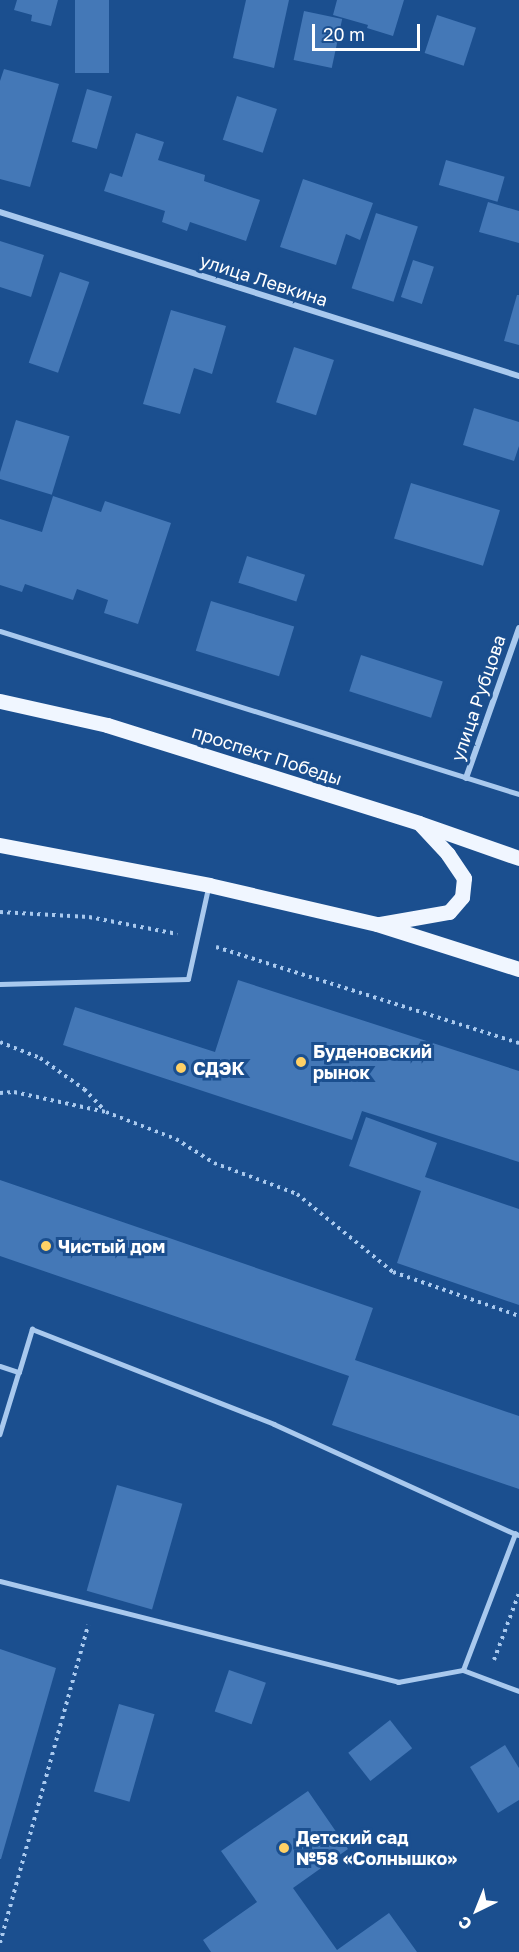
<!DOCTYPE html>
<meta charset="utf-8">
<style>
body{margin:0}
#map{position:relative;width:519px;height:1952px;overflow:hidden;background:#1b4f8f;font-family:"Golos Text",sans-serif}
div>[style]{position:absolute}
.building>*{inset:0;background:#4478b7;transform-origin:0 0}
.path>*{height:4px;margin-top:-2px;transform-origin:0;background:repeating-linear-gradient(90deg,#a9c9ee 0 3px,transparent 0 7.5px)}
.service>*{height:4.5px;margin:-2.25px;padding:0 2.25px;transform-origin:2.25px;border-radius:2.25px;background:#a9c9ee}
.minor>*{height:6px;margin:-3px;padding:0 3px;transform-origin:3px;border-radius:3px;background:#a9c9ee}
.primary>*{height:15px;margin:-7.5px;padding:0 7.5px;transform-origin:7.5px;border-radius:7.5px;background:#f0f6ff}
.dots>*{width:16px;height:16px;translate:-50% -50%;box-sizing:border-box;border:3px solid #1b4f8f;border-radius:50%}
span{translate:-50% -50%;white-space:nowrap;text-align:center;line-height:1.15;-webkit-text-stroke:6px #1b4f8f;paint-order:stroke}
.street-label{font-size:18px;color:#fff}
.poi-label{font-size:18px;color:#fff;font-weight:700}
.left{translate:0 -50%;text-align:left}
.north{position:absolute;left:447px;top:1880px;width:60px;height:60px;-webkit-text-stroke:4px #1b4f8f;paint-order:stroke;rotate:223deg;font-size:16px;font-weight:700;line-height:24px;text-align:center;color:#fff}
.north::after{content:'';display:block;margin:auto;width:21px;height:27px;background:#fff;clip-path:polygon(50% 0,100% 100%,50% 72%,0 100%)}
.scale{position:absolute;left:312px;top:24px;width:108px;height:27px;box-sizing:border-box;border:3px solid #fff;border-top:0;padding-left:8px;font-size:18px;line-height:21px;white-space:nowrap;color:#fff;-webkit-text-stroke:4px #1b4f8f;paint-order:stroke}
</style>
<div id="map">
<div class="building">
<div style="clip-path:polygon(17px 0,58px 0,51px 26px,31px 21px,32px 15px,14px 10px)"></div>
<div style="left:75px;top:0;width:34px;height:73px"></div>
<div style="clip-path:polygon(246px 0,289px 0,274px 68px,233px 58px)"></div>
<div style="clip-path:polygon(337px 0,404px 0,393px 36px,367px 28px,368px 25px,333px 15px)"></div>
<div style="left:304px;top:11px;width:39px;height:50px;rotate:12deg"></div>
<div style="left:437px;top:15px;width:41px;height:40px;rotate:18deg"></div>
<div style="clip-path:polygon(4px 69px,59px 84px,30px 187px,0 179px,0 81px)"></div>
<div style="left:87px;top:89px;width:26px;height:55px;rotate:16deg"></div>
<div style="left:237px;top:96px;width:42px;height:46px;rotate:18deg"></div>
<div style="clip-path:polygon(136px 133px,164px 142px,158px 160px,205px 175px,204px 181px,260px 200px,246px 241px,190px 222px,187px 231px,162px 222px,165px 211px,104px 191px,110px 173px,122px 177px)"></div>
<div style="left:446px;top:160px;width:61px;height:26px;rotate:16deg"></div>
<div style="clip-path:polygon(303px 179px,373px 203px,360px 240px,346px 234px,336px 265px,280px 247px)"></div>
<div style="clip-path:polygon(488px 202px,519px 211px,519px 243px,479px 232px)"></div>
<div style="left:376px;top:213px;width:44px;height:79px;rotate:18deg"></div>
<div style="clip-path:polygon(0 241px,44px 255px,31px 297px,0 287px)"></div>
<div style="left:413px;top:260px;width:22px;height:39px;rotate:18deg"></div>
<div style="left:60px;top:272px;width:31px;height:96px;rotate:19deg"></div>
<div style="clip-path:polygon(517px 295px,519px 295px,519px 345px,504px 341px)"></div>
<div style="clip-path:polygon(171px 310px,226px 326px,212px 374px,194px 368px,180px 414px,143px 404px)"></div>
<div style="left:294px;top:347px;width:42px;height:58px;rotate:18deg"></div>
<div style="clip-path:polygon(474px 408px,519px 422px,519px 446px,514px 461px,463px 445px)"></div>
<div style="left:16px;top:420px;width:56px;height:61px;rotate:17deg"></div>
<div style="left:411px;top:483px;width:93px;height:58px;rotate:17deg"></div>
<div style="clip-path:polygon(53px 496px,101px 512px,105px 501px,171px 523px,138px 624px,104px 613px,108px 600px,77px 589px,73px 600px,25px 584px,22px 592px,0 585px,0 519px,42px 532px)"></div>
<div style="left:247px;top:556px;width:61px;height:28px;rotate:18deg"></div>
<div style="left:211px;top:601px;width:87px;height:52px;rotate:17deg"></div>
<div style="left:361px;top:655px;width:86px;height:38px;rotate:18deg"></div>
<div style="clip-path:polygon(238px 980px,519px 1071px,519px 1162px,362px 1111px,352px 1140px,63px 1045px,75px 1007px,215px 1052px)"></div>
<div style="clip-path:polygon(366px 1117px,437px 1143px,425px 1177px,519px 1209px,519px 1305px,397px 1263px,421px 1191px,349px 1166px)"></div>
<div style="clip-path:polygon(0 1180px,373px 1308px,355px 1360px,519px 1416px,519px 1489px,332px 1425px,349px 1376px,0 1256px)"></div>
<div style="left:117px;top:1485px;width:68px;height:110px;rotate:16deg"></div>
<div style="clip-path:polygon(0 1649px,56px 1668px,1px 1859px,0 1859px)"></div>
<div style="left:229px;top:1670px;width:39px;height:44px;rotate:19deg"></div>
<div style="left:119px;top:1704px;width:37px;height:91px;rotate:16deg"></div>
<div style="left:390px;top:1720px;width:36px;height:53px;rotate:52deg"></div>
<div style="clip-path:polygon(505px 1745px,519px 1768px,519px 1800px,498px 1813px,470px 1767px)"></div>
<div style="clip-path:polygon(308px 1791px,348px 1849px,293px 1888px,337px 1950px,389px 1913px,417px 1952px,211px 1952px,203px 1940px,257px 1902px,221px 1851px)"></div>
</div>
<div class="path">
<div style="left:0;top:912px;width:89px;rotate:3.2deg"></div>
<div style="left:89px;top:917px;width:90px;rotate:10.9deg"></div>
<div style="left:216px;top:947px;width:318px;rotate:17.6deg"></div>
<div style="left:0;top:1042px;width:43px;rotate:21.8deg"></div>
<div style="left:40px;top:1058px;width:54px;rotate:35.2deg"></div>
<div style="left:84px;top:1089px;width:30px;rotate:46deg"></div>
<div style="left:0;top:1093px;width:14px;rotate:-4deg"></div>
<div style="left:14px;top:1092px;width:94px;rotate:12.3deg"></div>
<div style="left:106px;top:1112px;width:75px;rotate:21.1deg"></div>
<div style="left:176px;top:1139px;width:45px;rotate:32.3deg"></div>
<div style="left:214px;top:1163px;width:89px;rotate:20.5deg"></div>
<div style="left:297px;top:1194px;width:124px;rotate:39.1deg"></div>
<div style="left:393px;top:1272px;width:133px;rotate:19.2deg"></div>
<div style="left:494px;top:1660px;width:72px;rotate:-69.5deg"></div>
<div style="left:0;top:1943px;width:330px;rotate:-74.5deg"></div>
</div>
<div class="service">
<div style="left:0;top:631px;width:544px;rotate:17.44deg"></div>
<div style="left:0;top:984px;width:188px;rotate:-1.5deg"></div>
<div style="left:188px;top:979px;width:93px;rotate:-77.6deg"></div>
<div style="left:0;top:1366px;width:20px;rotate:18deg"></div>
<div style="left:19px;top:1372px;width:65px;rotate:107deg"></div>
<div style="left:19px;top:1372px;width:45px;rotate:-73.2deg"></div>
<div style="left:32px;top:1329px;width:260px;rotate:21.4deg"></div>
<div style="left:274px;top:1424px;width:265px;rotate:24.5deg"></div>
<div style="left:0;top:1581px;width:411px;rotate:14.2deg"></div>
<div style="left:398px;top:1682px;width:66px;rotate:-10.5deg"></div>
<div style="left:463px;top:1670px;width:60px;rotate:20.6deg"></div>
<div style="left:463px;top:1670px;width:146px;rotate:-69.1deg"></div>
<div style="left:515px;top:1534px;width:4px;rotate:14deg"></div>
</div>
<div class="minor">
<div style="left:0;top:212px;width:544px;rotate:17.54deg"></div>
<div style="left:466px;top:778px;width:159px;rotate:-70.5deg"></div>
</div>
<div class="primary">
<div style="left:0;top:701px;width:110px;rotate:12.6deg"></div>
<div style="left:107px;top:725px;width:327px;rotate:17.4deg"></div>
<div style="left:419px;top:823px;width:106px;rotate:19.3deg"></div>
<div style="left:0;top:845px;width:213px;rotate:10.8deg"></div>
<div style="left:209px;top:885px;width:172px;rotate:13.1deg"></div>
<div style="left:377px;top:924px;width:149px;rotate:17.6deg"></div>
<div style="left:380px;top:924px;width:70px;rotate:-9.9deg"></div>
<div style="left:449px;top:912px;width:20px;rotate:-49deg"></div>
<div style="left:462px;top:897px;width:19px;rotate:-84deg"></div>
<div style="left:464px;top:878px;width:29px;rotate:-124deg"></div>
<div style="left:448px;top:854px;width:40px;rotate:-133deg"></div>
</div>
<div class="dots">
<div style="left:301px;top:1062px;background:#ffd166"></div>
<div style="left:181px;top:1068px;background:#ffd166"></div>
<div style="left:46px;top:1246px;background:#ffd166"></div>
<div style="left:284px;top:1848px;background:#ffd166"></div>
</div>
<div class="street-label">
<span style="left:264px;top:280px;rotate:18deg">улица Левкина</span>
<span style="left:478px;top:698px;rotate:-71deg">улица Рубцова</span>
<span style="left:267px;top:755px;rotate:18deg">проспект Победы</span>
</div>
<div class="poi-label">
<span class="left" style="left:313px;top:1062px">Буденовский<br>рынок</span>
<span class="left" style="left:193px;top:1068px">СДЭК</span>
<span class="left" style="left:58px;top:1246px">Чистый дом</span>
<span class="left" style="left:296px;top:1848px">Детский сад<br>№58 «Солнышко»</span>
</div>
<div class="north">С</div>
<div class="scale">20 m</div>
</div>
